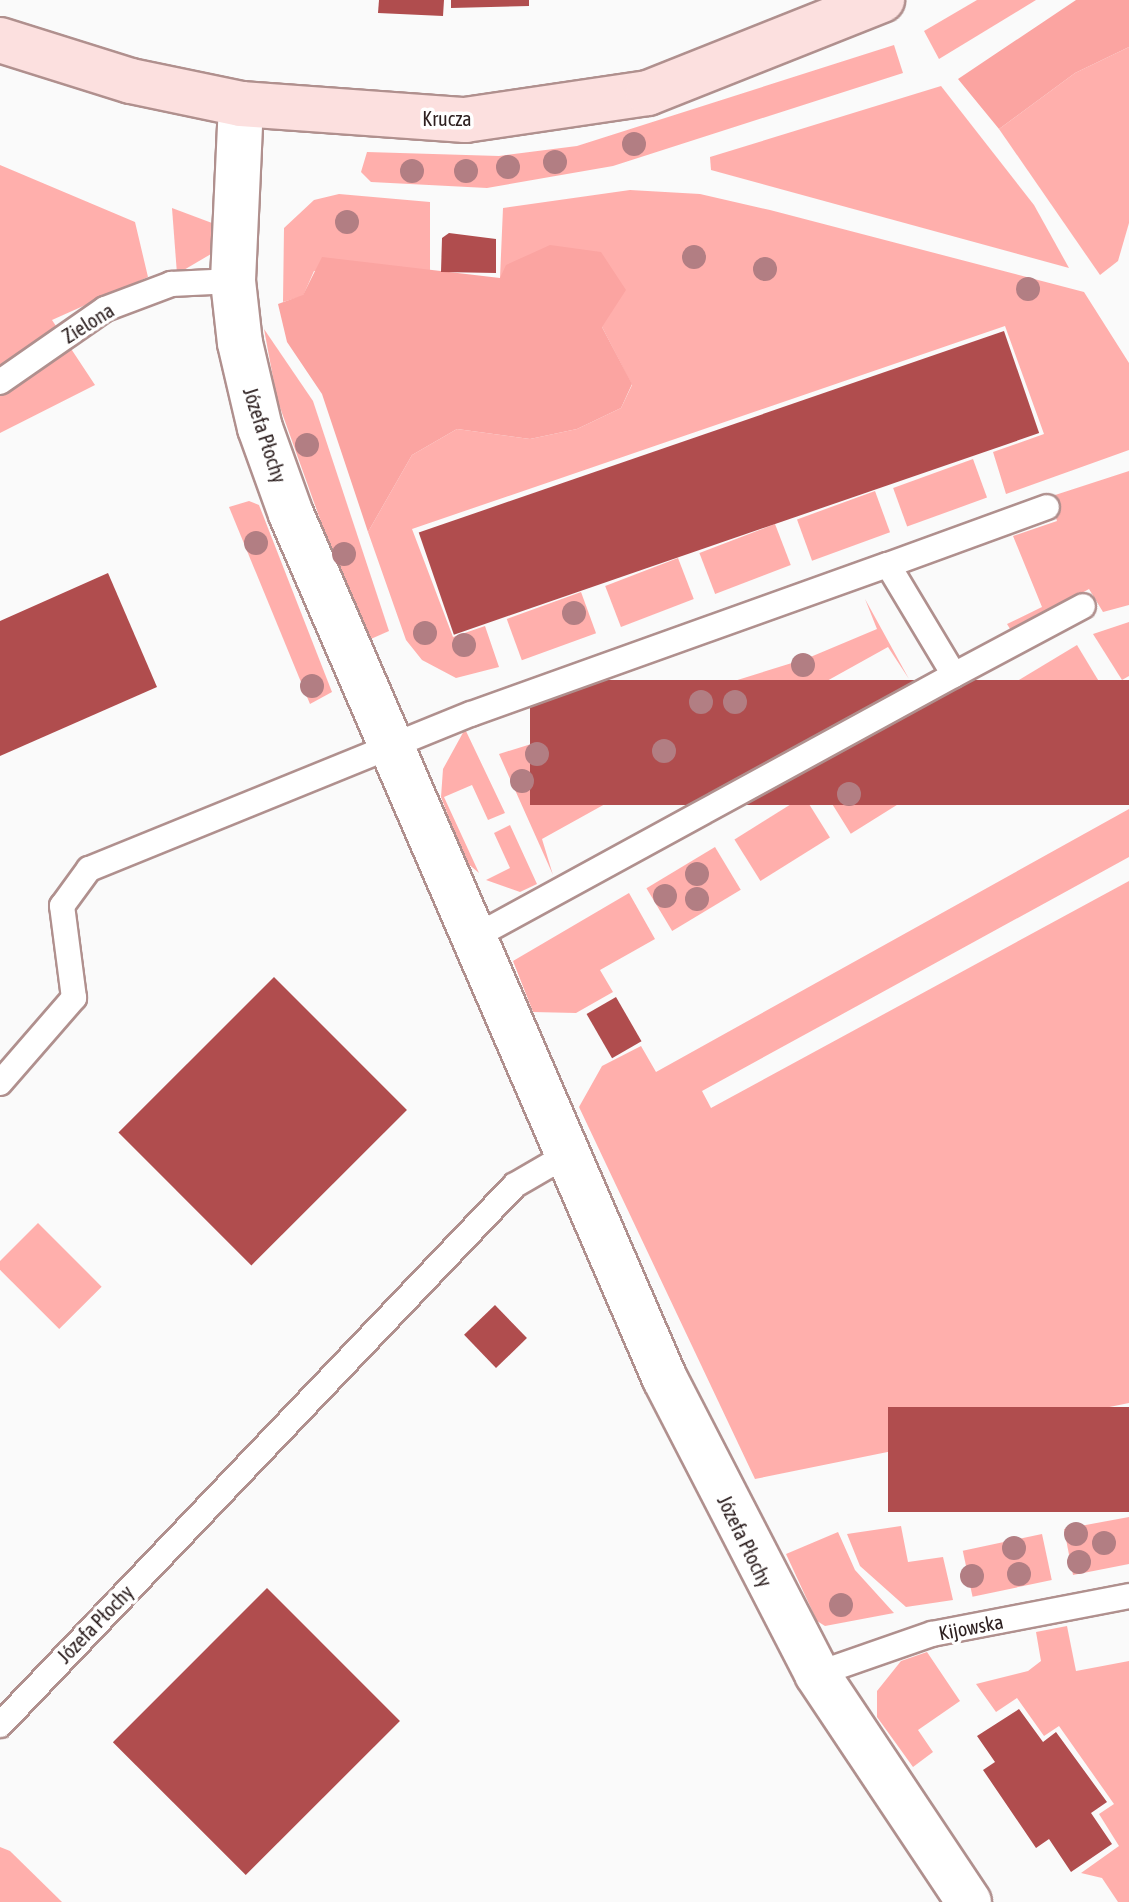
<!DOCTYPE html>
<meta charset="utf-8">
<style>
body{margin:0}
#map{position:relative;width:1129px;height:1902px;overflow:hidden;background:#fafafa;font-family:"Asap Condensed",sans-serif}
div>[style]{position:absolute}
.green>*{inset:0;background:#ffafac;transform-origin:0 0}
.forest>*{inset:0;background:#fba4a1}
.building>*{inset:0;background:#b04d4e;transform-origin:0 0}
.roads{filter:drop-shadow(2px 0 #b0908e) drop-shadow(-2px 0 #b0908e) drop-shadow(0 2px #b0908e) drop-shadow(0 -2px #b0908e)}
.lane>*{height:24px;margin:-12px;padding:0 12px;transform-origin:12px;border-radius:12px;background:#fff}
.street>*{height:44px;margin:-22px;padding:0 22px;transform-origin:22px;border-radius:22px;background:#fff}
.secondary>*{height:44px;margin:-22px;padding:0 22px;transform-origin:22px;border-radius:22px;background:#fce0df}
.trees>*{width:24px;height:24px;margin:-12px;border-radius:50%;background:#b27e83}
span{translate:-50% -50%;white-space:nowrap;text-align:center;line-height:1.15;-webkit-text-stroke:7px #fff;paint-order:stroke}
.street-label{font-size:20px;color:#2d2020}
</style>
<div id="map">
<div class="green">
<div style="clip-path:polygon(977px 0,1036px 0,939px 59px,924px 31px)"></div>
<div style="clip-path:polygon(894px 45px,903px 73px,613px 166px,487px 188px,371px 182px,361px 172px,367px 152px,499px 156px,577px 146px)"></div>
<div style="clip-path:polygon(1129px 47px,1129px 223px,1118px 261px,1100px 275px,999px 129px,1075px 73px)"></div>
<div style="clip-path:polygon(941px 86px,1034px 205px,1069px 268px,711px 170px,710px 157px)"></div>
<div style="clip-path:polygon(0 165px,135px 222px,148px 277px,52px 320px,95px 385px,0 433px)"></div>
<div style="clip-path:polygon(630px 190px,700px 194px,770px 210px,1084px 292px,1129px 363px,1129px 450px,1006px 494px,993px 452px,1044px 434px,1005px 326px,412px 529px,453px 637px,485px 626px,499px 667px,456px 678px,422px 660px,406px 640px,368px 532px,412px 455px,457px 429px,530px 439px,577px 429px,621px 408px,632px 385px,602px 327px,500px 278px,503px 208px)"></div>
<div style="clip-path:polygon(339px 194px,430px 202px,430px 274px,314px 271px,303px 296px,283px 302px,284px 228px,314px 200px)"></div>
<div style="clip-path:polygon(172px 208px,212px 223px,211px 254px,177px 274px)"></div>
<div style="clip-path:polygon(264px 329px,313px 401px,389px 631px,364px 642px,277px 399px)"></div>
<div style="left:973px;top:459px;width:41px;height:85px;rotate:70deg"></div>
<div style="clip-path:polygon(1129px 471px,1129px 605px,1103px 612px,1089px 589px,1012px 632px,1007px 624px,1042px 607px,1013px 536px,1057px 521px,1049px 497px)"></div>
<div style="left:875px;top:491px;width:44px;height:83px;rotate:70deg"></div>
<div style="clip-path:polygon(249px 501px,259px 505px,332px 692px,310px 704px,229px 507px)"></div>
<div style="left:775px;top:524px;width:44px;height:81px;rotate:69deg"></div>
<div style="left:678px;top:558px;width:44px;height:78px;rotate:69deg"></div>
<div style="left:581px;top:592px;width:44px;height:79px;rotate:70deg"></div>
<div style="clip-path:polygon(865px 599px,909px 679px,888px 647px,542px 839px,553px 875px,499px 754px,808px 658px,877px 629px)"></div>
<div style="clip-path:polygon(1129px 622px,1129px 676px,1122px 680px,1093px 634px)"></div>
<div style="left:1077px;top:645px;width:50px;height:86px;rotate:59deg"></div>
<div style="left:984px;top:698px;width:49px;height:81px;rotate:57deg"></div>
<div style="clip-path:polygon(465px 729px,505px 813px,488px 820px,472px 785px,444px 797px,479px 873px,466px 862px,441px 797px,443px 769px)"></div>
<div style="left:895px;top:746px;width:51px;height:84px;rotate:58deg"></div>
<div style="left:804px;top:796px;width:49px;height:82px;rotate:58deg"></div>
<div style="clip-path:polygon(1129px 809px,1129px 857px,702px 1091px,711px 1108px,1129px 881px,1129px 1403px,755px 1479px,579px 1107px,602px 1066px,641px 1046px,656px 1072px)"></div>
<div style="clip-path:polygon(510px 825px,537px 884px,520px 892px,486px 880px,510px 868px,494px 833px)"></div>
<div style="left:715px;top:847px;width:50px;height:80px;rotate:59deg"></div>
<div style="clip-path:polygon(629px 893px,655px 939px,600px 970px,613px 992px,576px 1013px,533px 1012px,513px 961px)"></div>
<div style="left:38px;top:1223px;width:90px;height:60px;rotate:45deg"></div>
<div style="clip-path:polygon(1129px 1517px,1129px 1564px,1073px 1575px,1064px 1529px)"></div>
<div style="clip-path:polygon(901px 1526px,908px 1562px,943px 1557px,953px 1600px,906px 1607px,860px 1566px,847px 1534px)"></div>
<div style="clip-path:polygon(838px 1532px,855px 1570px,894px 1613px,825px 1626px,817px 1621px,786px 1554px)"></div>
<div style="left:1042px;top:1534px;width:47px;height:81px;rotate:78deg"></div>
<div style="clip-path:polygon(1067px 1626px,1076px 1671px,1129px 1661px,1129px 1902px,1118px 1902px,1102px 1878px,1081px 1873px,1119px 1846px,1099px 1814px,1114px 1804px,1059px 1726px,1044px 1736px,1017px 1698px,996px 1712px,976px 1684px,1028px 1671px,1041px 1661px,1036px 1632px)"></div>
<div style="clip-path:polygon(927px 1652px,960px 1701px,918px 1730px,933px 1752px,913px 1767px,877px 1717px,877px 1691px,901px 1661px)"></div>
<div style="clip-path:polygon(0 1847px,10px 1851px,62px 1902px,0 1902px)"></div>
</div>
<div class="forest">
<div style="clip-path:polygon(1076px 0,1129px 0,1129px 47px,1075px 73px,999px 129px,958px 79px)"></div>
<div style="clip-path:polygon(550px 245px,601px 252px,626px 290px,602px 327px,632px 384px,621px 408px,577px 429px,530px 439px,457px 429px,412px 455px,368px 532px,322px 394px,287px 342px,278px 304px,303px 295px,322px 257px,500px 278px,506px 265px)"></div>
</div>
<div class="building">
<div style="clip-path:polygon(379px 0,444px 0,443px 16px,378px 13px)"></div>
<div style="clip-path:polygon(451px 0,529px 0,529px 6px,451px 8px)"></div>
<div style="clip-path:polygon(449px 233px,496px 239px,496px 273px,441px 272px,442px 238px)"></div>
<div style="left:1004px;top:331px;width:108px;height:619px;rotate:71deg"></div>
<div style="clip-path:polygon(108px 573px,157px 687px,0 756px,0 621px)"></div>
<div style="left:1129px;top:680px;width:125px;height:599px;rotate:90deg"></div>
<div style="left:274px;top:977px;width:188px;height:220px;rotate:45deg"></div>
<div style="left:616px;top:997px;width:51px;height:34px;rotate:60deg"></div>
<div style="left:495px;top:1305px;width:46px;height:43px;rotate:46deg"></div>
<div style="left:1129px;top:1407px;width:105px;height:241px;rotate:90deg"></div>
<div style="left:267px;top:1588px;width:188px;height:218px;rotate:45deg"></div>
<div style="clip-path:polygon(1019px 1709px,1043px 1742px,1056px 1732px,1107px 1802px,1091px 1813px,1112px 1844px,1071px 1872px,1049px 1839px,1036px 1848px,983px 1770px,995px 1762px,977px 1736px)"></div>
</div>
<div class="roads">
<div class="lane">
<div style="left:0;top:382px;width:128px;rotate:-34.8deg"></div>
<div style="left:105px;top:309px;width:71px;rotate:-20.7deg"></div>
<div style="left:171px;top:284px;width:62px;rotate:-2.8deg"></div>
<div style="left:888px;top:565px;width:169px;rotate:-20deg"></div>
<div style="left:954px;top:675px;width:146px;rotate:-28.1deg"></div>
<div style="left:0;top:1083px;width:113px;rotate:-49deg"></div>
<div style="left:74px;top:998px;width:93px;rotate:-97.4deg"></div>
<div style="left:62px;top:906px;width:46px;rotate:-53.9deg"></div>
<div style="left:89px;top:869px;width:412px;rotate:-22.1deg"></div>
<div style="left:471px;top:714px;width:443px;rotate:-19.7deg"></div>
<div style="left:888px;top:565px;width:128px;rotate:59deg"></div>
<div style="left:954px;top:675px;width:550px;rotate:151.34deg"></div>
<div style="left:817px;top:1674px;width:122px;rotate:-19.2deg"></div>
<div style="left:932px;top:1634px;width:201px;rotate:-10.9deg"></div>
<div style="left:0;top:1725px;width:746px;rotate:-46.36deg"></div>
<div style="left:515px;top:1185px;width:58px;rotate:-30.1deg"></div>
</div>
<div class="street">
<div style="left:241px;top:104px;width:177px;rotate:92.6deg"></div>
<div style="left:233px;top:281px;width:62px;rotate:83.6deg"></div>
<div style="left:240px;top:343px;width:87px;rotate:76.8deg"></div>
<div style="left:260px;top:428px;width:91px;rotate:70.2deg"></div>
<div style="left:291px;top:514px;width:942px;rotate:66.62deg"></div>
<div style="left:665px;top:1379px;width:332px;rotate:62.7deg"></div>
<div style="left:817px;top:1674px;width:274px;rotate:56.3deg"></div>
</div>
<div class="secondary">
<div style="left:0;top:40px;width:137px;rotate:17.4deg"></div>
<div style="left:131px;top:81px;width:112px;rotate:11.8deg"></div>
<div style="left:241px;top:104px;width:225px;rotate:4.1deg"></div>
<div style="left:465px;top:120px;width:185px;rotate:-8.4deg"></div>
<div style="left:648px;top:93px;width:252px;rotate:-21.7deg"></div>
</div>
</div>
<div class="trees">
<div style="left:634px;top:144px"></div>
<div style="left:555px;top:162px"></div>
<div style="left:508px;top:167px"></div>
<div style="left:412px;top:171px"></div>
<div style="left:466px;top:171px"></div>
<div style="left:347px;top:222px"></div>
<div style="left:694px;top:257px"></div>
<div style="left:765px;top:269px"></div>
<div style="left:1028px;top:289px"></div>
<div style="left:307px;top:445px"></div>
<div style="left:256px;top:543px"></div>
<div style="left:344px;top:554px"></div>
<div style="left:574px;top:613px"></div>
<div style="left:425px;top:633px"></div>
<div style="left:464px;top:645px"></div>
<div style="left:803px;top:665px"></div>
<div style="left:312px;top:686px"></div>
<div style="left:701px;top:702px"></div>
<div style="left:735px;top:702px"></div>
<div style="left:664px;top:751px"></div>
<div style="left:537px;top:754px"></div>
<div style="left:522px;top:781px"></div>
<div style="left:849px;top:794px"></div>
<div style="left:697px;top:874px"></div>
<div style="left:665px;top:896px"></div>
<div style="left:697px;top:899px"></div>
<div style="left:1076px;top:1534px"></div>
<div style="left:1104px;top:1543px"></div>
<div style="left:1014px;top:1548px"></div>
<div style="left:1079px;top:1562px"></div>
<div style="left:1019px;top:1574px"></div>
<div style="left:972px;top:1576px"></div>
<div style="left:841px;top:1605px"></div>
</div>
<div class="street-label">
<span style="left:447px;top:118px">Krucza</span>
<span style="left:88px;top:323px;rotate:-32deg">Zielona</span>
<span style="left:265px;top:435px;rotate:72deg">Józefa Płochy</span>
<span style="left:745px;top:1541px;rotate:64deg">Józefa Płochy</span>
<span style="left:95px;top:1624px;rotate:-46deg">Józefa Płochy</span>
<span style="left:971px;top:1627px;rotate:-11deg">Kijowska</span>
</div>
</div>
